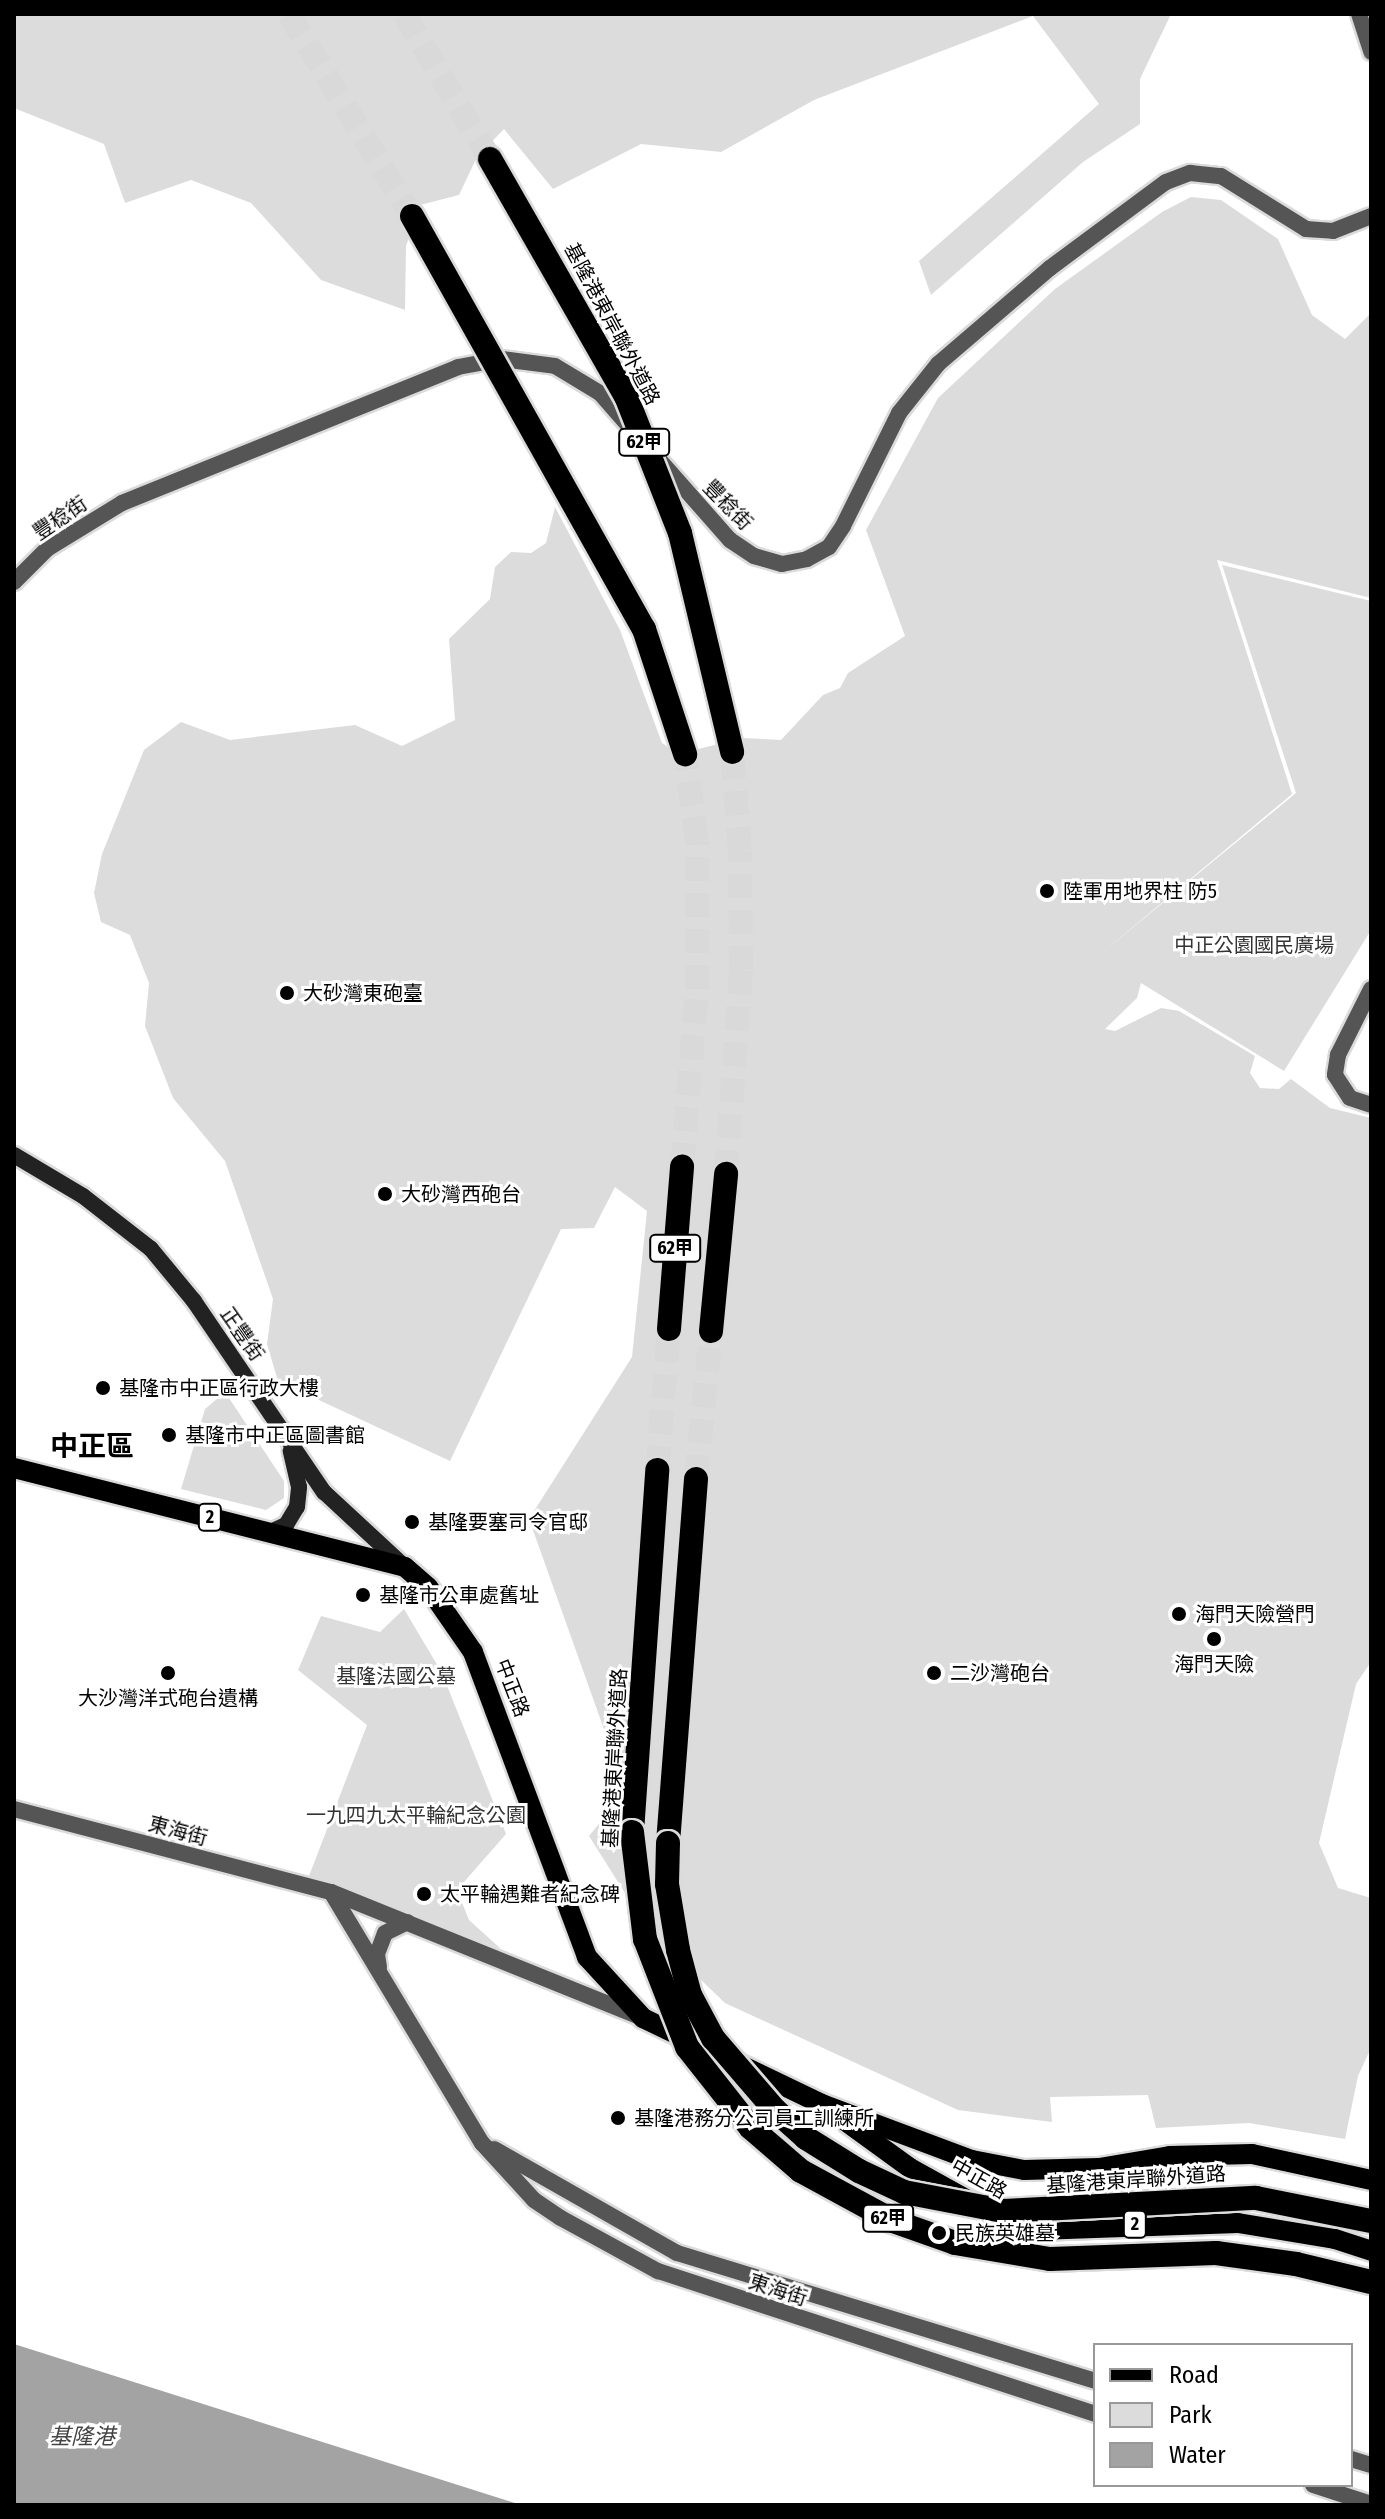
<!DOCTYPE html>
<meta charset="utf-8">
<style>
body{margin:0}
#map{position:relative;width:1385px;height:2519px;overflow:hidden;background:#fff;font-family:"Fira Sans Condensed","Noto Sans TC",sans-serif}
div>[style]{position:absolute}
.green>*{inset:0;background:#dcdcdc}
.water>*{inset:0;background:#a3a3a3}
.highway-tunnel>*{height:24px;margin-top:-12px;transform-origin:0;background:repeating-linear-gradient(90deg,#d9d9d9 0 24px,transparent 0 36px)}
.roads{filter:drop-shadow(2px 0 #dbdbdb) drop-shadow(-2px 0 #dbdbdb) drop-shadow(0 2px #dbdbdb) drop-shadow(0 -2px #dbdbdb)}
.street>*{height:16px;margin:-8px;padding:0 8px;transform-origin:8px;border-radius:8px;background:#555}
.secondary>*{height:16px;margin:-8px;padding:0 8px;transform-origin:8px;border-radius:8px;background:#222}
.primary>*{height:20px;margin:-10px;padding:0 10px;transform-origin:10px;border-radius:10px;background:#000}
.highway>*{height:24px;margin:-12px;padding:0 12px;transform-origin:12px;border-radius:12px;background:#000}
.bridges{filter:drop-shadow(2px 0 #dbdbdb) drop-shadow(-2px 0 #dbdbdb) drop-shadow(0 2px #dbdbdb) drop-shadow(0 -2px #dbdbdb)}
.highway-bridge>*{height:24px;margin:-12px;padding:0 12px;transform-origin:12px;border-radius:12px;background:#000}
.dots>*{width:22px;height:22px;translate:-50% -50%;box-sizing:border-box;border:4px solid #fff;border-radius:50%}
span{translate:-50% -50%;white-space:nowrap;text-align:center;line-height:1.15;-webkit-text-stroke:6px #fff;paint-order:stroke}
.shield-label span{padding:2px 6px;background:#fff;border:2px solid;border-radius:6px;-webkit-text-stroke-width:0}
.shield-label{font-size:18px;color:#000;font-weight:700}
.street-label{font-size:20px;color:#000}
.poi-label{font-size:20px;color:#000}
.left{translate:0 -50%;text-align:left}
.park-label{font-size:20px;color:#333}
.water-label{font-size:22px;color:#444;font-style:italic}
.district-label{font-size:28px;color:#000;font-weight:700}
.frame{position:absolute;inset:0;border:16px solid #000;pointer-events:none}
.legend{position:absolute;left:1093px;top:2343px;width:260px;height:144px;box-sizing:border-box;background:#fff;border:2px solid #999;margin:0;padding:10px 14px;list-style:none;font-size:24px;color:#000}
.legend li{display:flex;align-items:center;gap:16px;height:40px}
.legend b{width:40px;border:2px solid #999}
</style>
<div id="map">
<div class="green">
<div style="clip-path:polygon(14px 14px,1171px 14px,1140px 79px,1140px 124px,1083px 162px,931px 295px,919px 261px,1099px 104px,1033px 16px,814px 100px,721px 152px,641px 144px,553px 189px,504px 129px,477px 157px,459px 195px,420px 205px,406px 246px,405px 310px,321px 280px,251px 203px,191px 180px,125px 203px,104px 144px,14px 108px)"></div>
<div style="clip-path:polygon(1191px 197px,1221px 200px,1278px 239px,1312px 315px,1345px 339px,1371px 313px,1371px 598px,1217px 560px,1292px 794px,1097px 957px,1296px 793px,1222px 565px,1371px 601px,1371px 930px,1284px 1071px,1141px 983px,1137px 998px,1105px 1029px,1115px 1031px,1161px 1008px,1179px 1011px,1255px 1056px,1250px 1073px,1260px 1088px,1279px 1089px,1291px 1079px,1330px 1108px,1371px 1118px,1371px 1662px,1356px 1684px,1319px 1843px,1338px 1888px,1371px 1898px,1371px 2048px,1358px 2076px,1345px 2139px,1249px 2123px,1156px 2128px,1148px 2095px,1050px 2097px,1052px 2122px,958px 2110px,725px 2003px,647px 1928px,589px 1836px,626px 1791px,529px 1519px,632px 1357px,647px 1211px,615px 1187px,594px 1228px,561px 1229px,450px 1461px,278px 1381px,267px 1344px,273px 1299px,225px 1161px,173px 1098px,145px 1026px,149px 983px,130px 935px,101px 922px,94px 893px,102px 854px,144px 750px,181px 722px,230px 740px,355px 725px,402px 746px,455px 720px,449px 639px,490px 599px,495px 567px,511px 552px,531px 553px,546px 543px,555px 507px,620px 630px,662px 743px,678px 754px,743px 738px,781px 740px,823px 695px,840px 688px,848px 673px,905px 636px,866px 530px,938px 398px,1055px 289px,1162px 212px)"></div>
<div style="clip-path:polygon(225px 1392px,284px 1481px,284px 1498px,266px 1510px,181px 1489px,205px 1409px)"></div>
<div style="clip-path:polygon(404px 1609px,442px 1673px,506px 1834px,457px 1890px,469px 1920px,501px 1949px,309px 1876px,367px 1725px,298px 1670px,321px 1616px,380px 1632px)"></div>
</div>
<div class="water">
<div style="clip-path:polygon(14px 2344px,521px 2505px,14px 2505px)"></div>
</div>
<div class="highway-tunnel">
<div style="left:289px;top:14px;width:237px;rotate:58.7deg"></div>
<div style="left:404px;top:14px;width:169px;rotate:59.3deg"></div>
<div style="left:682px;top:1167px;width:179px;rotate:-85.2deg"></div>
<div style="left:697px;top:989px;width:148px;rotate:-90deg"></div>
<div style="left:697px;top:841px;width:88px;rotate:-97.9deg"></div>
<div style="left:726px;top:1174px;width:205px;rotate:-85.8deg"></div>
<div style="left:741px;top:970px;width:119px;rotate:-90.5deg"></div>
<div style="left:740px;top:851px;width:99px;rotate:-94.6deg"></div>
<div style="left:657px;top:1470px;width:142px;rotate:-85.1deg"></div>
<div style="left:696px;top:1479px;width:149px;rotate:-84.2deg"></div>
</div>
<div class="roads">
<div class="street">
<div style="left:1359px;top:14px;width:40px;rotate:72deg"></div>
<div style="left:655px;top:455px;width:113px;rotate:48.6deg"></div>
<div style="left:730px;top:540px;width:29px;rotate:34deg"></div>
<div style="left:754px;top:556px;width:29px;rotate:16deg"></div>
<div style="left:782px;top:564px;width:25px;rotate:-11deg"></div>
<div style="left:807px;top:559px;width:25px;rotate:-29deg"></div>
<div style="left:829px;top:547px;width:25px;rotate:-56deg"></div>
<div style="left:843px;top:526px;width:126px;rotate:-63.6deg"></div>
<div style="left:899px;top:413px;width:63px;rotate:-51.5deg"></div>
<div style="left:938px;top:364px;width:148px;rotate:-40.6deg"></div>
<div style="left:1050px;top:268px;width:144px;rotate:-36.6deg"></div>
<div style="left:1166px;top:182px;width:26px;rotate:-21deg"></div>
<div style="left:1190px;top:173px;width:31px;rotate:6deg"></div>
<div style="left:1221px;top:176px;width:100px;rotate:31.9deg"></div>
<div style="left:1306px;top:229px;width:27px;rotate:4deg"></div>
<div style="left:1333px;top:231px;width:41px;rotate:-21.5deg"></div>
<div style="left:14px;top:582px;width:47px;rotate:-45deg"></div>
<div style="left:47px;top:549px;width:88px;rotate:-31.5deg"></div>
<div style="left:122px;top:503px;width:362px;rotate:-22deg"></div>
<div style="left:458px;top:367px;width:45px;rotate:-10.3deg"></div>
<div style="left:502px;top:359px;width:53px;rotate:7.5deg"></div>
<div style="left:555px;top:366px;width:52px;rotate:31deg"></div>
<div style="left:600px;top:393px;width:52px;rotate:48.9deg"></div>
<div style="left:1371px;top:989px;width:74px;rotate:116.6deg"></div>
<div style="left:1338px;top:1055px;width:20px;rotate:99deg"></div>
<div style="left:1335px;top:1075px;width:27px;rotate:57deg"></div>
<div style="left:1350px;top:1098px;width:22px;rotate:18deg"></div>
<div style="left:14px;top:1809px;width:328px;rotate:14.7deg"></div>
<div style="left:331px;top:1892px;width:293px;rotate:59deg"></div>
<div style="left:482px;top:2143px;width:77px;rotate:47.6deg"></div>
<div style="left:534px;top:2200px;width:32px;rotate:34deg"></div>
<div style="left:561px;top:2218px;width:111px;rotate:28.7deg"></div>
<div style="left:658px;top:2271px;width:460px;rotate:18.1deg"></div>
<div style="left:331px;top:1892px;width:331px;rotate:22deg"></div>
<div style="left:379px;top:1967px;width:13px;rotate:-99deg"></div>
<div style="left:377px;top:1954px;width:22px;rotate:-69deg"></div>
<div style="left:385px;top:1933px;width:25px;rotate:-26deg"></div>
<div style="left:494px;top:2149px;width:210px;rotate:29.6deg"></div>
<div style="left:677px;top:2253px;width:437px;rotate:17deg"></div>
<div style="left:1351px;top:2459px;width:21px;rotate:17deg"></div>
<div style="left:1313px;top:2485px;width:61px;rotate:18.1deg"></div>
</div>
<div class="secondary">
<div style="left:14px;top:1155px;width:80px;rotate:30.7deg"></div>
<div style="left:83px;top:1196px;width:86px;rotate:37.9deg"></div>
<div style="left:151px;top:1249px;width:67px;rotate:50.4deg"></div>
<div style="left:194px;top:1301px;width:231px;rotate:55.8deg"></div>
<div style="left:324px;top:1492px;width:109px;rotate:42.8deg"></div>
<div style="left:268px;top:1533px;width:20px;rotate:-24deg"></div>
<div style="left:286px;top:1525px;width:21px;rotate:-59deg"></div>
<div style="left:297px;top:1507px;width:20px;rotate:-84deg"></div>
<div style="left:299px;top:1487px;width:37px;rotate:-103deg"></div>
</div>
<div class="primary">
<div style="left:14px;top:1468px;width:403px;rotate:14.2deg"></div>
<div style="left:405px;top:1567px;width:30px;rotate:41deg"></div>
<div style="left:428px;top:1587px;width:79px;rotate:55.3deg"></div>
<div style="left:473px;top:1652px;width:326px;rotate:69.5deg"></div>
<div style="left:587px;top:1957px;width:83px;rotate:47.4deg"></div>
<div style="left:643px;top:2018px;width:199px;rotate:25.7deg"></div>
<div style="left:822px;top:2104px;width:160px;rotate:20.5deg"></div>
<div style="left:972px;top:2160px;width:53px;rotate:10.9deg"></div>
<div style="left:1024px;top:2170px;width:75px;rotate:-1.5deg"></div>
<div style="left:1099px;top:2168px;width:72px;rotate:-9.6deg"></div>
<div style="left:1170px;top:2156px;width:82px;rotate:-1.4deg"></div>
<div style="left:1252px;top:2154px;width:122px;rotate:12.3deg"></div>
<div style="left:841px;top:2118px;width:85px;rotate:35.9deg"></div>
<div style="left:910px;top:2168px;width:115px;rotate:29deg"></div>
<div style="left:1011px;top:2224px;width:28px;rotate:13deg"></div>
<div style="left:1038px;top:2230px;width:200px;rotate:-2deg"></div>
<div style="left:1238px;top:2223px;width:98px;rotate:9.4deg"></div>
<div style="left:1335px;top:2239px;width:38px;rotate:18deg"></div>
</div>
<div class="highway">
<div style="left:669px;top:1329px;width:163px;rotate:-85.4deg"></div>
<div style="left:711px;top:1331px;width:158px;rotate:-84.5deg"></div>
<div style="left:632px;top:1832px;width:363px;rotate:-86deg"></div>
<div style="left:668px;top:1843px;width:365px;rotate:-85.6deg"></div>
</div>
</div>
<div class="bridges">
<div class="highway-bridge">
<div style="left:490px;top:159px;width:273px;rotate:60.2deg"></div>
<div style="left:626px;top:396px;width:147px;rotate:68.5deg"></div>
<div style="left:680px;top:533px;width:225px;rotate:76.6deg"></div>
<div style="left:412px;top:216px;width:474px;rotate:60.7deg"></div>
<div style="left:644px;top:629px;width:132px;rotate:71.8deg"></div>
<div style="left:632px;top:1832px;width:108px;rotate:83.1deg"></div>
<div style="left:645px;top:1939px;width:116px;rotate:68.7deg"></div>
<div style="left:687px;top:2047px;width:103px;rotate:51.7deg"></div>
<div style="left:751px;top:2128px;width:66px;rotate:40.7deg"></div>
<div style="left:801px;top:2171px;width:105px;rotate:28.5deg"></div>
<div style="left:893px;top:2221px;width:66px;rotate:19.5deg"></div>
<div style="left:955px;top:2243px;width:96px;rotate:9.6deg"></div>
<div style="left:1050px;top:2259px;width:166px;rotate:-2.1deg"></div>
<div style="left:1216px;top:2253px;width:81px;rotate:7.8deg"></div>
<div style="left:1296px;top:2264px;width:77px;rotate:13.5deg"></div>
<div style="left:668px;top:1843px;width:41px;rotate:91.4deg"></div>
<div style="left:667px;top:1884px;width:67px;rotate:80.5deg"></div>
<div style="left:678px;top:1950px;width:47px;rotate:75.1deg"></div>
<div style="left:690px;top:1995px;width:49px;rotate:61.9deg"></div>
<div style="left:713px;top:2038px;width:95px;rotate:49.3deg"></div>
<div style="left:775px;top:2110px;width:42px;rotate:42.1deg"></div>
<div style="left:806px;top:2138px;width:62px;rotate:31.9deg"></div>
<div style="left:859px;top:2171px;width:50px;rotate:25deg"></div>
<div style="left:904px;top:2192px;width:102px;rotate:10.8deg"></div>
<div style="left:1004px;top:2211px;width:252px;rotate:-3deg"></div>
<div style="left:1256px;top:2198px;width:117px;rotate:11.3deg"></div>
</div>
</div>
<div class="dots">
<div style="left:1047px;top:891px;background:#000"></div>
<div style="left:287px;top:993px;background:#000"></div>
<div style="left:385px;top:1194px;background:#000"></div>
<div style="left:103px;top:1388px;background:#000"></div>
<div style="left:169px;top:1435px;background:#000"></div>
<div style="left:412px;top:1522px;background:#000"></div>
<div style="left:363px;top:1595px;background:#000"></div>
<div style="left:1179px;top:1614px;background:#000"></div>
<div style="left:1214px;top:1639px;background:#000"></div>
<div style="left:168px;top:1673px;background:#000"></div>
<div style="left:934px;top:1673px;background:#000"></div>
<div style="left:424px;top:1894px;background:#000"></div>
<div style="left:618px;top:2118px;background:#000"></div>
<div style="left:939px;top:2233px;background:#000"></div>
</div>
<div class="shield-label">
<span style="left:644px;top:442px">62甲</span>
<span style="left:675px;top:1248px">62甲</span>
<span style="left:210px;top:1517px">2</span>
<span style="left:888px;top:2218px">62甲</span>
<span style="left:1135px;top:2224px">2</span>
</div>
<div class="street-label">
<span style="left:612px;top:324px;rotate:62deg">基隆港東岸聯外道路</span>
<span style="left:728px;top:505px;rotate:46deg">豐稔街</span>
<span style="left:60px;top:518px;rotate:-34deg">豐稔街</span>
<span style="left:242px;top:1334px;rotate:55deg">正豐街</span>
<span style="left:512px;top:1688px;rotate:69deg">中正路</span>
<span style="left:615px;top:1758px;rotate:-87deg">基隆港東岸聯外道路</span>
<span style="left:178px;top:1831px;rotate:15deg">東海街</span>
<span style="left:979px;top:2179px;rotate:29deg">中正路</span>
<span style="left:1136px;top:2180px;rotate:-4deg">基隆港東岸聯外道路</span>
<span style="left:778px;top:2290px;rotate:18deg">東海街</span>
</div>
<div class="poi-label">
<span class="left" style="left:1063px;top:891px">陸軍用地界柱 防5</span>
<span class="left" style="left:303px;top:993px">大砂灣東砲臺</span>
<span class="left" style="left:401px;top:1194px">大砂灣西砲台</span>
<span class="left" style="left:119px;top:1388px">基隆市中正區行政大樓</span>
<span class="left" style="left:185px;top:1435px">基隆市中正區圖書館</span>
<span class="left" style="left:428px;top:1522px">基隆要塞司令官邸</span>
<span class="left" style="left:379px;top:1595px">基隆市公車處舊址</span>
<span class="left" style="left:1195px;top:1614px">海門天險營門</span>
<span style="left:1214px;top:1664px">海門天險</span>
<span class="left" style="left:950px;top:1673px">二沙灣砲台</span>
<span style="left:168px;top:1698px">大沙灣洋式砲台遺構</span>
<span class="left" style="left:440px;top:1894px">太平輪遇難者紀念碑</span>
<span class="left" style="left:634px;top:2118px">基隆港務分公司員工訓練所</span>
<span class="left" style="left:955px;top:2233px">民族英雄墓</span>
</div>
<div class="park-label">
<span style="left:1254px;top:945px">中正公園國民廣場</span>
<span style="left:396px;top:1676px">基隆法國公墓</span>
<span style="left:416px;top:1815px">一九四九太平輪紀念公園</span>
</div>
<div class="water-label">
<span style="left:82px;top:2437px">基隆港</span>
</div>
<div class="district-label">
<span style="left:92px;top:1447px">中正區</span>
</div>
<div class="frame"></div>
<ul class="legend">
<li><b style="height:10px;background:#000"></b>Road</li>
<li><b style="height:22px;background:#dcdcdc"></b>Park</li>
<li><b style="height:22px;background:#a3a3a3"></b>Water</li>
</ul>
</div>
